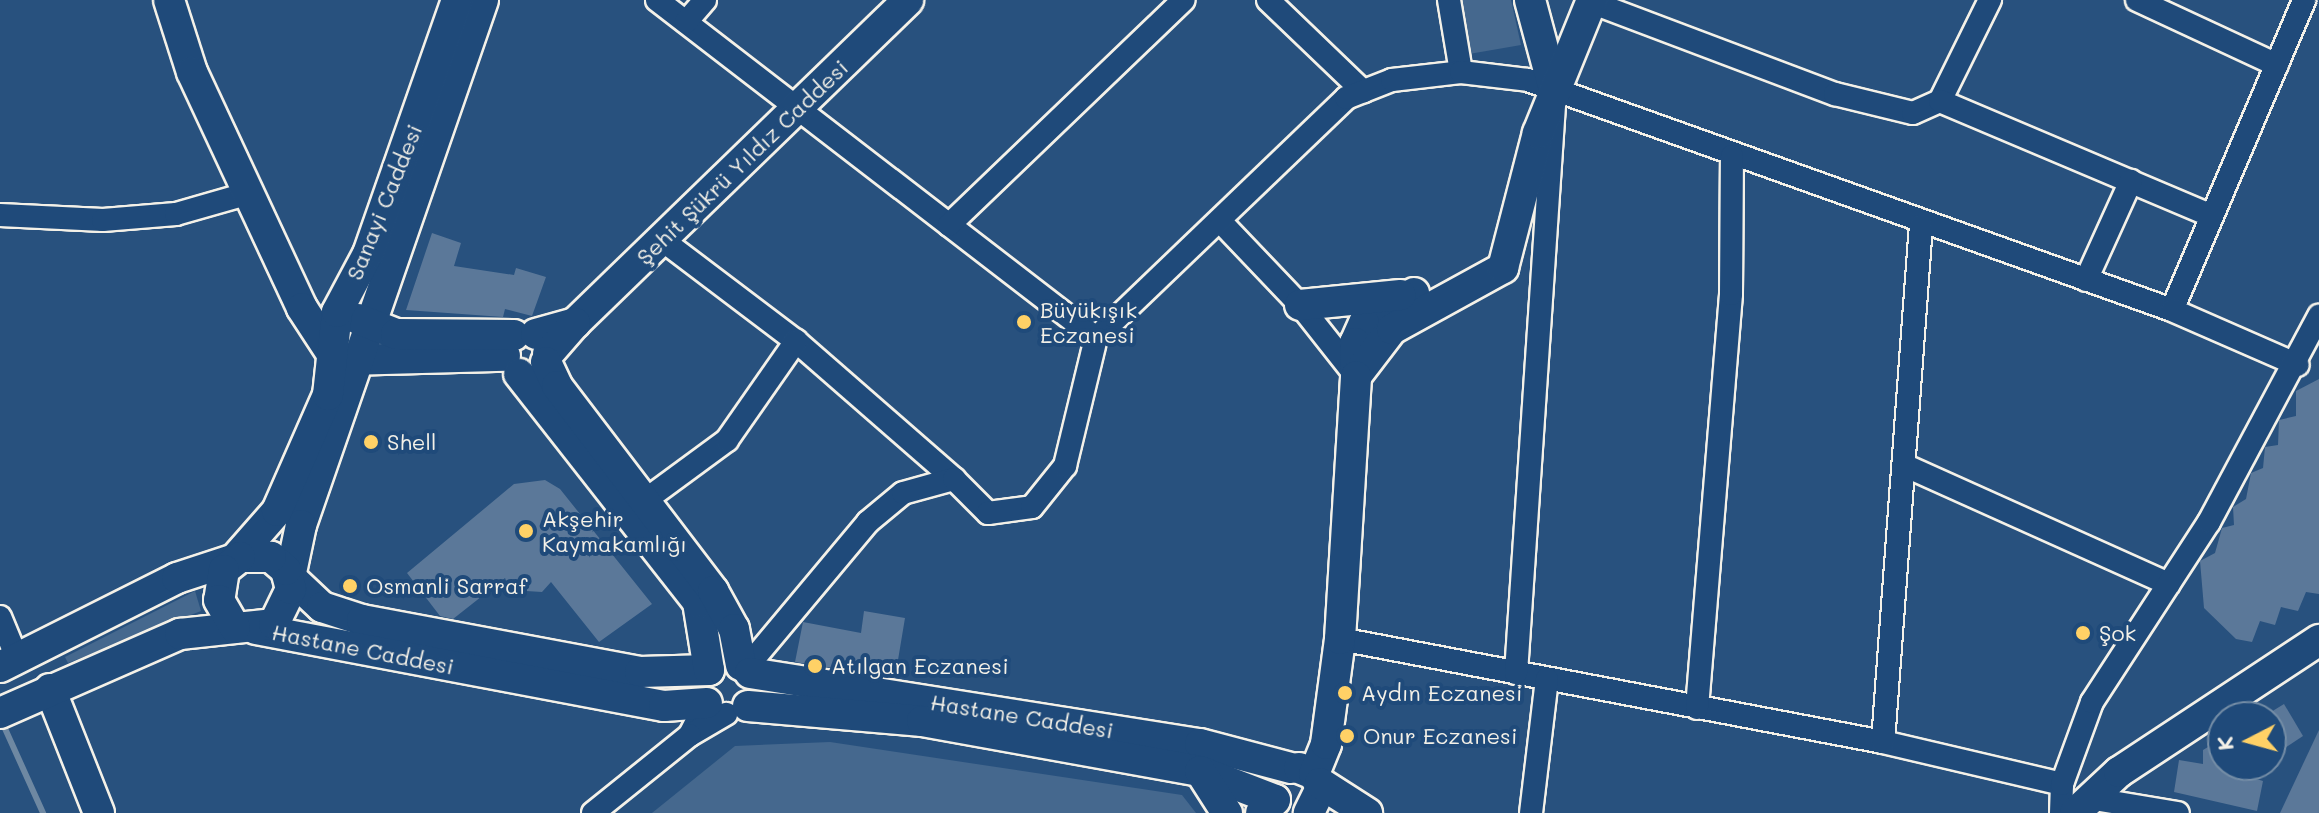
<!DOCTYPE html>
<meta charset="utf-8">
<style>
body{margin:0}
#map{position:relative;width:2319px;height:813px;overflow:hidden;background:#28517e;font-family:Mali,sans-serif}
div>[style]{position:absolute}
.green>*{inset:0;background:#45688e}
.stream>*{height:6px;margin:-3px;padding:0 3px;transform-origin:3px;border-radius:3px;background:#6e88a2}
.building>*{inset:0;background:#5b7899}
.roads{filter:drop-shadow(2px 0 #f4f1e8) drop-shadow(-2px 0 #f4f1e8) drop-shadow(0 2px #f4f1e8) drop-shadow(0 -2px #f4f1e8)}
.street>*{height:22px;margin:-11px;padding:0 11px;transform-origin:11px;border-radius:11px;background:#1f4a7a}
.secondary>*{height:30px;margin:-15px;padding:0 15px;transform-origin:15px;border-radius:15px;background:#1f4a7a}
.dots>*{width:22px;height:22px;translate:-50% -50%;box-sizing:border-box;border:4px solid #1f4a7a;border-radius:50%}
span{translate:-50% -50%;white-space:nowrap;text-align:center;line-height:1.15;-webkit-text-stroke:8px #1f4a7a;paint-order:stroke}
.street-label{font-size:22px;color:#f4f1e8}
.poi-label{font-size:22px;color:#f4f1e8}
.left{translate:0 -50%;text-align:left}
.north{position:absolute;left:2207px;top:701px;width:80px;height:80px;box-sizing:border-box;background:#1f4a7a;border:2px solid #748da6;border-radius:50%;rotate:264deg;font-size:22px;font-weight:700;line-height:32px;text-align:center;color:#f4f1e8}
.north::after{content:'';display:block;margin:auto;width:28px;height:36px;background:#ffd166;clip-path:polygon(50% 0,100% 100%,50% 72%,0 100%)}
</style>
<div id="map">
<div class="green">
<div style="clip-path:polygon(1460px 0,1511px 0,1521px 45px,1469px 54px)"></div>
<div style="clip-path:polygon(195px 591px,201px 611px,68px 663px,65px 657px)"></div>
<div style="clip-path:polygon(830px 742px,1182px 795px,1196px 813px,652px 813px,735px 746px)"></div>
</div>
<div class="stream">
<div style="left:2px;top:722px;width:100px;rotate:65.7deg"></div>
</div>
<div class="building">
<div style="clip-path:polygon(432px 233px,461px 243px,454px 266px,514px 275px,516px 268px,546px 277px,532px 316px,505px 309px,503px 317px,406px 310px)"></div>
<div style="clip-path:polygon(2319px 379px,2319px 594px,2306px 592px,2298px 611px,2281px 607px,2275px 625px,2260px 621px,2252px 642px,2236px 639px,2204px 608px,2200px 561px,2215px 553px,2222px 528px,2234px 525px,2233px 507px,2246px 499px,2251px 473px,2263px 468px,2265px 447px,2278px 445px,2279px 420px,2296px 416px,2296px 391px)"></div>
<div style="clip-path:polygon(545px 480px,560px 489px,652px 604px,599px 642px,551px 582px,542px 592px,510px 590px,505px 578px,453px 619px,440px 616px,407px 573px,514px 484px)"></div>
<div style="clip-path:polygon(864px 611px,905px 618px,895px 678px,795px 662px,803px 622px,861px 633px)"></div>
<div style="clip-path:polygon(2284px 704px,2303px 736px,2271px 757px,2271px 712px)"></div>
<div style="clip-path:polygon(2319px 730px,2319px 813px,2280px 813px)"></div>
<div style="clip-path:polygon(2223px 738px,2223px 765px,2258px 765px,2243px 775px,2263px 781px,2257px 811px,2174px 792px,2179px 760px,2203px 764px,2203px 750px)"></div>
</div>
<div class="roads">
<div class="street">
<div style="left:657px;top:0;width:554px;rotate:37.59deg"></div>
<div style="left:1268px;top:0;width:132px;rotate:43.8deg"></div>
<div style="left:1449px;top:0;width:73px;rotate:80.5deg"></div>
<div style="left:2137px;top:0;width:154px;rotate:24.9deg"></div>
<div style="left:1591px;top:2px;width:261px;rotate:20.7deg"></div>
<div style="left:1835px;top:94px;width:80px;rotate:13.7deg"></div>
<div style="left:1913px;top:113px;width:30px;rotate:-24deg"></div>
<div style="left:1940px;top:101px;width:113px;rotate:-63.7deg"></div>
<div style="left:686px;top:22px;width:29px;rotate:-49deg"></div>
<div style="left:1940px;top:101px;width:295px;rotate:22.9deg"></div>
<div style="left:0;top:215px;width:103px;rotate:2.8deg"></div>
<div style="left:103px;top:220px;width:73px;rotate:-4.7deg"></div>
<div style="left:176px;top:214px;width:76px;rotate:-16deg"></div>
<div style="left:1220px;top:221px;width:116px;rotate:46.4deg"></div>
<div style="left:1300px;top:305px;width:90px;rotate:51.7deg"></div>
<div style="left:949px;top:225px;width:325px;rotate:-43.8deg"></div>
<div style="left:661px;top:239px;width:169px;rotate:37.1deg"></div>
<div style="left:796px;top:341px;width:210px;rotate:41.1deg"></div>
<div style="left:2086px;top:280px;width:109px;rotate:-65.6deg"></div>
<div style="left:2172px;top:310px;width:337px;rotate:-66.9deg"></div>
<div style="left:1906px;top:466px;width:288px;rotate:24.2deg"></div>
<div style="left:644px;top:501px;width:103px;rotate:-36.3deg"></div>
<div style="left:727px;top:440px;width:121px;rotate:-55.1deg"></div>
<div style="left:0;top:617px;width:44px;rotate:67.5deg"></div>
<div style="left:1340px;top:639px;width:553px;rotate:10.74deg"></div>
<div style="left:1883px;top:742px;width:184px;rotate:13.2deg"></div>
<div style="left:746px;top:668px;width:190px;rotate:-50.1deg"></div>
<div style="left:868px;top:522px;width:45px;rotate:-39.6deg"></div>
<div style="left:903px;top:493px;width:53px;rotate:-15.4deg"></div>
<div style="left:954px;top:479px;width:48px;rotate:45deg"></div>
<div style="left:988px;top:513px;width:44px;rotate:-7.8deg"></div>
<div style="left:1032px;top:507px;width:53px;rotate:-51.2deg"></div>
<div style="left:1065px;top:466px;width:132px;rotate:-76.4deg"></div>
<div style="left:1096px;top:338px;width:347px;rotate:-43.8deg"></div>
<div style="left:1346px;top:98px;width:49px;rotate:-21.4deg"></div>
<div style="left:1392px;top:80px;width:69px;rotate:-6.6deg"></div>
<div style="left:1461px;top:72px;width:67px;rotate:6.8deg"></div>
<div style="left:1528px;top:80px;width:684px;rotate:19.65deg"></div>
<div style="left:2172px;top:310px;width:137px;rotate:23.6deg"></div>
<div style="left:1516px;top:673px;width:568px;rotate:-86.17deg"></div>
<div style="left:1697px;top:708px;width:415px;rotate:-85.3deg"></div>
<div style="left:1731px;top:294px;width:138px;rotate:-89.6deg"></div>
<div style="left:696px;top:723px;width:13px;rotate:117deg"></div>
<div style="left:690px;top:735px;width:42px;rotate:-30.3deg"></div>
<div style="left:1883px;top:742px;width:518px;rotate:-85.8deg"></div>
<div style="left:2088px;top:798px;width:91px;rotate:9.5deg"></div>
<div style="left:593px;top:813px;width:124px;rotate:-38.8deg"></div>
<div style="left:1531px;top:813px;width:135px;rotate:-83.2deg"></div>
<div style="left:2061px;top:813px;width:29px;rotate:-88deg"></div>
<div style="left:2062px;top:784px;width:87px;rotate:-69.9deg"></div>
<div style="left:2092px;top:702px;width:215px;rotate:-57deg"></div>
<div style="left:2209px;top:522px;width:234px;rotate:-61.9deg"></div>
</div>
<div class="secondary">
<div style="left:169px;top:0;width:76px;rotate:72.3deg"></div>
<div style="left:192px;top:72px;width:260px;rotate:65deg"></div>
<div style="left:302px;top:308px;width:55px;rotate:56.9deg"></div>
<div style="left:332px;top:354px;width:16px;rotate:22deg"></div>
<div style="left:347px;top:360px;width:158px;rotate:-1.5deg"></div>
<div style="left:483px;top:0;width:556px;rotate:109.12deg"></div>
<div style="left:301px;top:525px;width:53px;rotate:101.9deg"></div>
<div style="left:290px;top:577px;width:44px;rotate:43.2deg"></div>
<div style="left:322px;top:607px;width:42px;rotate:18deg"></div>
<div style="left:362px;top:620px;width:283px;rotate:10.6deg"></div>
<div style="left:640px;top:672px;width:69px;rotate:-1.7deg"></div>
<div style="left:709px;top:670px;width:69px;rotate:-99.2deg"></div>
<div style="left:698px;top:602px;width:290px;rotate:-128.1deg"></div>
<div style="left:1530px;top:0;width:96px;rotate:75deg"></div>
<div style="left:1414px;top:293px;width:58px;rotate:149deg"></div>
<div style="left:1364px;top:323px;width:22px;rotate:114deg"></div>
<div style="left:1355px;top:343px;width:33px;rotate:88deg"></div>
<div style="left:1356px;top:376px;width:59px;rotate:-52.5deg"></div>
<div style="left:1392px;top:329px;width:127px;rotate:-28.8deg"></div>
<div style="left:1503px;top:268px;width:139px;rotate:-75.5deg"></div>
<div style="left:1538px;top:133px;width:144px;rotate:-67.9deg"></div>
<div style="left:1300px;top:305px;width:101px;rotate:-5.7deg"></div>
<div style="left:358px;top:319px;width:41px;rotate:21.5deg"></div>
<div style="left:396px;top:334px;width:118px;rotate:0.5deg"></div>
<div style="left:575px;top:323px;width:464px;rotate:-44.1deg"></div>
<div style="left:536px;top:334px;width:41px;rotate:-15.8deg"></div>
<div style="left:575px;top:323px;width:41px;rotate:131.1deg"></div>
<div style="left:546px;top:362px;width:26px;rotate:65deg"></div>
<div style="left:557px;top:386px;width:258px;rotate:52.7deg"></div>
<div style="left:713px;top:591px;width:43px;rotate:61.1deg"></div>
<div style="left:734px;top:629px;width:37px;rotate:79deg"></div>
<div style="left:256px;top:629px;width:415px;rotate:10.7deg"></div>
<div style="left:664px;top:706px;width:43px;rotate:-4deg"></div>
<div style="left:0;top:667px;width:198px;rotate:-26.7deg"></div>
<div style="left:177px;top:578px;width:61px;rotate:-18.1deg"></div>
<div style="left:235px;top:559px;width:64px;rotate:-48.8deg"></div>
<div style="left:277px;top:511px;width:127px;rotate:-66.3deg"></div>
<div style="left:328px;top:395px;width:83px;rotate:-83.8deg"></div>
<div style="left:337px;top:312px;width:66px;rotate:-61.9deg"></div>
<div style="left:368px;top:254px;width:269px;rotate:-70.7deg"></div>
<div style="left:750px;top:673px;width:456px;rotate:9deg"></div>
<div style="left:1200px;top:744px;width:94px;rotate:14.8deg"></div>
<div style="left:50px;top:689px;width:133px;rotate:68.4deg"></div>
<div style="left:748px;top:706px;width:175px;rotate:4.9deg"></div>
<div style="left:922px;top:721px;width:282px;rotate:10.2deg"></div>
<div style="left:1200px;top:771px;width:80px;rotate:21.1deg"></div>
<div style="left:1275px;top:800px;width:19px;rotate:137deg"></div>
<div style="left:0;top:713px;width:197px;rotate:-23.7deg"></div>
<div style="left:180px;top:634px;width:95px;rotate:-6.1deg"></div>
<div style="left:274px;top:624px;width:39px;rotate:-64deg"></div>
<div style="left:291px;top:589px;width:20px;rotate:-105deg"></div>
<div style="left:286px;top:570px;width:20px;rotate:-139deg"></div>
<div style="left:271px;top:557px;width:31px;rotate:180deg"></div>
<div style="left:240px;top:557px;width:21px;rotate:141deg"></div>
<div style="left:224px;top:570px;width:30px;rotate:99deg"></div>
<div style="left:219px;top:600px;width:32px;rotate:60deg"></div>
<div style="left:1299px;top:768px;width:16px;rotate:22deg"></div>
<div style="left:1314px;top:774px;width:16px;rotate:63deg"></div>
<div style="left:1321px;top:788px;width:28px;rotate:116deg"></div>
<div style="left:1200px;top:771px;width:50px;rotate:57.3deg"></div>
<div style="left:1314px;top:774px;width:32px;rotate:-68deg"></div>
<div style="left:1326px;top:744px;width:106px;rotate:-82.4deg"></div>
<div style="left:1340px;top:639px;width:263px;rotate:-86.5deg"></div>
<div style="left:1320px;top:783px;width:56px;rotate:32.6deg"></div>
<div style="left:2075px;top:813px;width:60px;rotate:-43deg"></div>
<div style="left:2119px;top:772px;width:240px;rotate:-33.4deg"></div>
</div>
</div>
<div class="dots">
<div style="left:1024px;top:322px;background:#ffd166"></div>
<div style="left:371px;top:442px;background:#ffd166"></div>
<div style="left:526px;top:531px;background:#ffd166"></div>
<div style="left:350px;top:586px;background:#ffd166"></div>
<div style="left:2083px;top:633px;background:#ffd166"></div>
<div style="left:815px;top:666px;background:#ffd166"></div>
<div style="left:1345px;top:693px;background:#ffd166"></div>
<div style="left:1347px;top:736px;background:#ffd166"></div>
</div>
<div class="street-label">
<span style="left:742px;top:162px;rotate:-44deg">Şehit Şükrü Yıldız Caddesi</span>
<span style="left:384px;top:202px;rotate:-68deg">Sanayi Caddesi</span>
<span style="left:363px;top:649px;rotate:11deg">Hastane Caddesi</span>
<span style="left:1022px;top:716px;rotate:9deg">Hastane Caddesi</span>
</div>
<div class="poi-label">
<span class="left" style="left:1040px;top:322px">Büyükışık<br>Eczanesi</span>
<span class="left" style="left:387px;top:442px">Shell</span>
<span class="left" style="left:542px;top:531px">Akşehir<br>Kaymakamlığı</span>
<span class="left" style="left:366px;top:586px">Osmanli Sarraf</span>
<span class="left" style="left:2099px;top:633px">Şok</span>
<span class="left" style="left:831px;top:666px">Atılgan Eczanesi</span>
<span class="left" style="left:1361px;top:693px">Aydın Eczanesi</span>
<span class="left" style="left:1363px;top:736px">Onur Eczanesi</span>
</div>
<div class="north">K</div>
</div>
